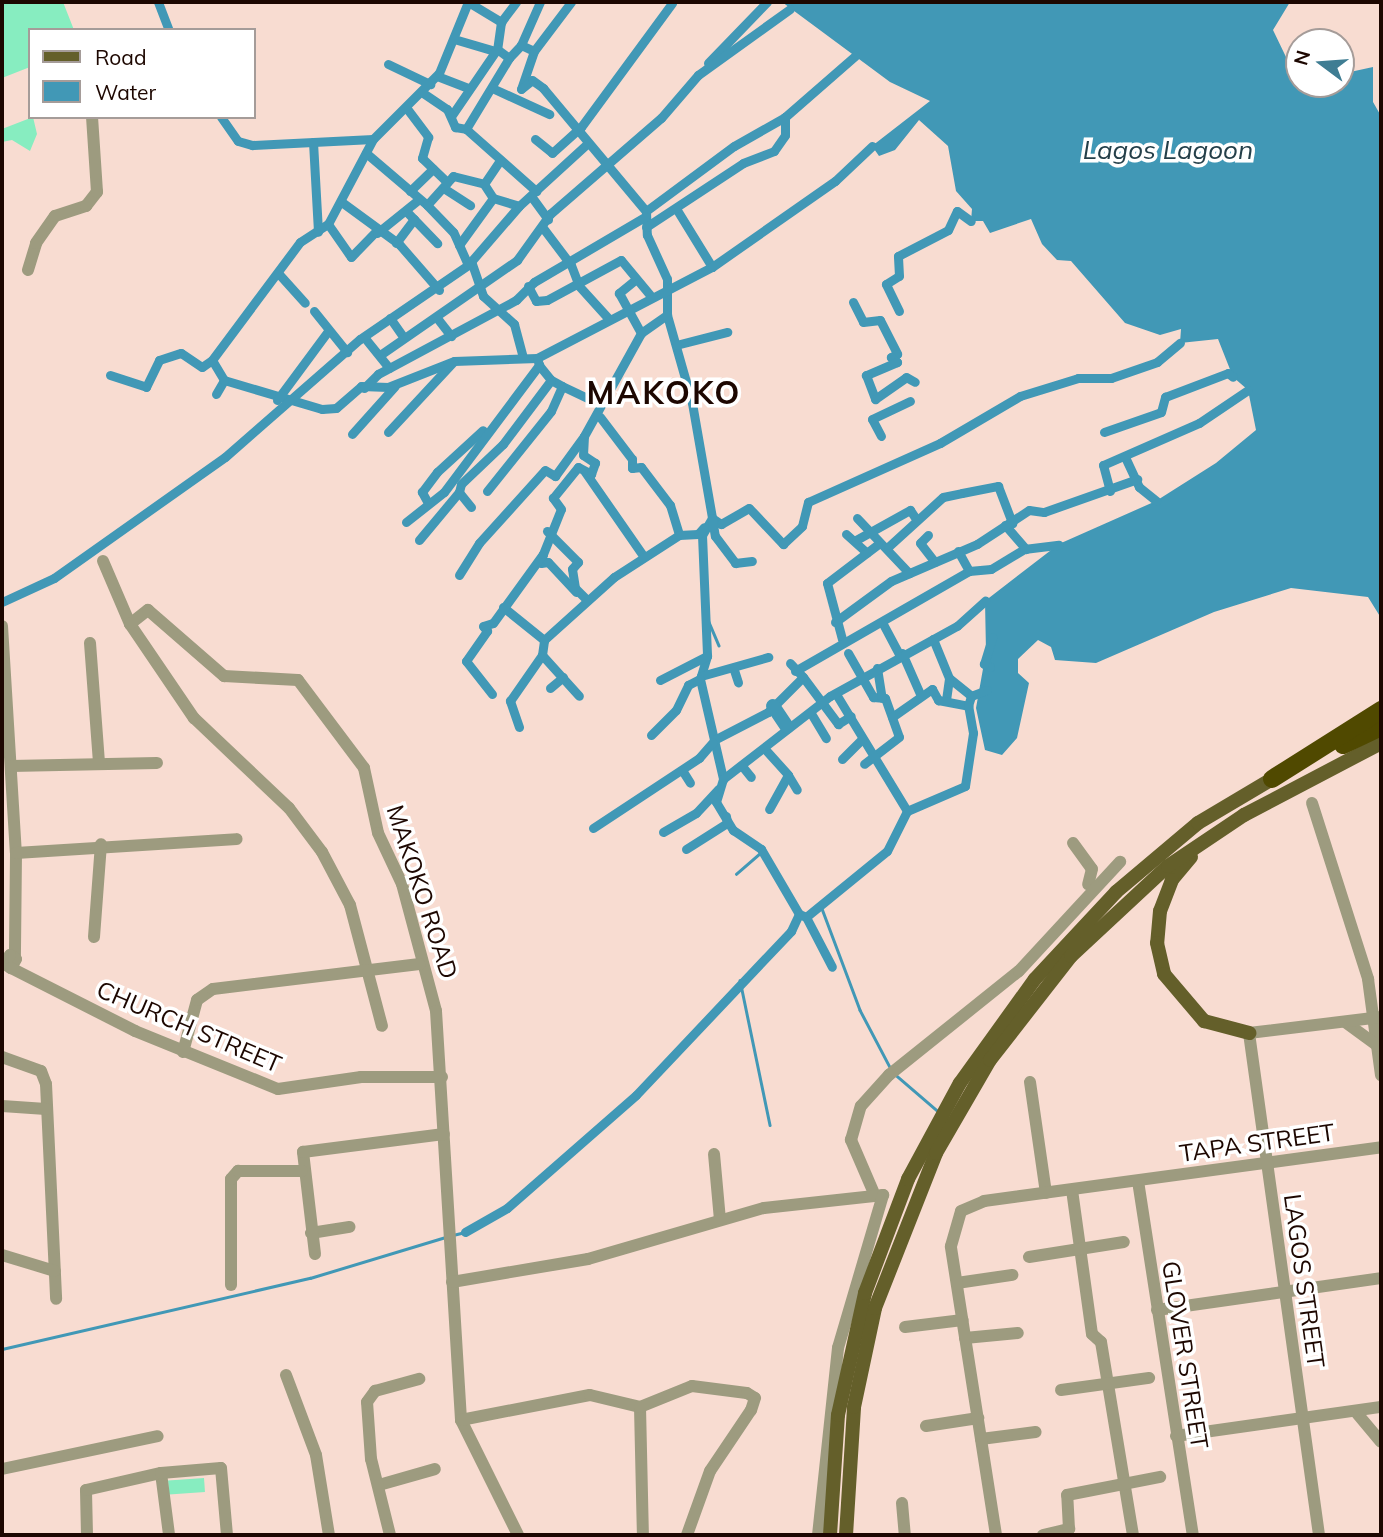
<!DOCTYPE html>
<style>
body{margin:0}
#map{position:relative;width:1383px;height:1537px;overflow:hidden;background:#f8dcd1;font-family:Mulish,sans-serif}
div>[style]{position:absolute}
.green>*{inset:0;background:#87edc0;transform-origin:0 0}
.water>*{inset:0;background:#4198b6}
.stream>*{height:2.5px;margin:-1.25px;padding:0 1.25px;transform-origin:1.25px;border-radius:1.25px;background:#4198b6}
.canal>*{height:9px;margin:-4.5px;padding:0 4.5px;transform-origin:4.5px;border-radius:4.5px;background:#4198b6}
.river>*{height:14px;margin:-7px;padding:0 7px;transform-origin:7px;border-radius:7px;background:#4198b6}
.minor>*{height:12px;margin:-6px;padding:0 6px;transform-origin:6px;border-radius:6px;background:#9d9b7f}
.major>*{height:14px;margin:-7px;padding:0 7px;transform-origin:7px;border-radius:7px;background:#645f2a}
.highway>*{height:18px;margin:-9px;padding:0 9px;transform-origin:9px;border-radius:9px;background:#504900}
span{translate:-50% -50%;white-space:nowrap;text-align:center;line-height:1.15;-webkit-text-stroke:7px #fff;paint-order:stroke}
.street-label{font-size:24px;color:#1d0701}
.water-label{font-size:26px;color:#243f49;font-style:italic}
.district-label{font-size:32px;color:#1d0701;font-weight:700;letter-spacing:2px}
.frame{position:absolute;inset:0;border:4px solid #1d0701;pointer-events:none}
.legend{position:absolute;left:28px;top:28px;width:228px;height:91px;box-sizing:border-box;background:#fff;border:2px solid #a59c99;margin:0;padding:9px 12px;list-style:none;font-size:21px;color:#1d0701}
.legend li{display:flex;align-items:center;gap:14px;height:35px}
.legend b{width:35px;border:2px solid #a59c99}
.north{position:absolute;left:1285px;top:28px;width:70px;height:70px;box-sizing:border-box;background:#fff;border:2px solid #a59c99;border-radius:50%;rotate:286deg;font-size:19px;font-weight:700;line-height:28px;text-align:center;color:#1d0701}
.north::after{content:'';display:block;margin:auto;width:24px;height:32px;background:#3f7d93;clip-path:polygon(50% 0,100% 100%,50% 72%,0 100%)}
</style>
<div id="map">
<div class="green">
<div style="clip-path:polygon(2px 2px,63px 2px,74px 30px,30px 30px,30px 67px,2px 78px)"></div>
<div style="clip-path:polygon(33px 117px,37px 134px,30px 151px,12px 140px,2px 142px,2px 129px)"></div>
<div style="left:204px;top:1478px;width:14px;height:36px;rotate:86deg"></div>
</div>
<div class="water">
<div style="clip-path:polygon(782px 2px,1290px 2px,1273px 30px,1299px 84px,1341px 84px,1341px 74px,1373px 67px,1373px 102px,1381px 116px,1381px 618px,1368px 597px,1291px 588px,1214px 612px,1096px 663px,1055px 660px,1051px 647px,1038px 640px,1018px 659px,1018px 673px,1029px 683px,1017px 738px,1002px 755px,985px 750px,976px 708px,986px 652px,985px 601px,1059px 544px,1156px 501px,1216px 463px,1256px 430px,1248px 390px,1233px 377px,1218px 339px,1180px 343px,1181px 329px,1160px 335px,1125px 323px,1071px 261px,1057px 260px,1042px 244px,1031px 219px,990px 233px,983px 221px,971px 221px,972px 209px,956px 191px,948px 146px,919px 120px,895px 150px,879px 156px,872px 146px,930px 101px,890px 82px)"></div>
</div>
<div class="stream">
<div style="left:706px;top:615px;width:33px;rotate:67deg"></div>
<div style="left:736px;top:874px;width:35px;rotate:-41deg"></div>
<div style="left:821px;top:906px;width:111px;rotate:69.4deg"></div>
<div style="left:860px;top:1010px;width:67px;rotate:62.3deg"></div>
<div style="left:740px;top:980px;width:148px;rotate:78.3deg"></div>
<div style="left:897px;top:1076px;width:55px;rotate:40.6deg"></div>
<div style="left:453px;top:1235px;width:12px;rotate:-14deg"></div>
<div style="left:2px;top:1349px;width:316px;rotate:-13deg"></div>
<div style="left:310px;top:1278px;width:142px;rotate:-16.8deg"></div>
</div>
<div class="canal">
<div style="left:158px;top:2px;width:30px;rotate:69deg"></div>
<div style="left:468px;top:2px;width:39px;rotate:31deg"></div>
<div style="left:501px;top:22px;width:27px;rotate:98deg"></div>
<div style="left:497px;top:49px;width:15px;rotate:37deg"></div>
<div style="left:509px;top:58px;width:18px;rotate:-47deg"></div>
<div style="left:521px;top:45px;width:14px;rotate:25deg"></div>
<div style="left:534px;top:51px;width:40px;rotate:108.9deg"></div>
<div style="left:521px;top:89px;width:14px;rotate:-39deg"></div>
<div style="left:532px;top:80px;width:14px;rotate:36deg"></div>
<div style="left:543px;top:88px;width:160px;rotate:50.1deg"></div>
<div style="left:646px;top:211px;width:24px;rotate:88deg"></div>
<div style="left:647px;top:235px;width:48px;rotate:65.6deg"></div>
<div style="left:667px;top:279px;width:36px;rotate:90deg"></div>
<div style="left:667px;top:315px;width:91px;rotate:74.1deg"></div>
<div style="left:692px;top:403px;width:117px;rotate:80.1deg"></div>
<div style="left:712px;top:518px;width:20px;rotate:120deg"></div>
<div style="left:702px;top:535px;width:121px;rotate:87.6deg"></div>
<div style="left:707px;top:656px;width:24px;rotate:107deg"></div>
<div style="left:700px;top:679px;width:103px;rotate:77deg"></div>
<div style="left:723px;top:779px;width:24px;rotate:107deg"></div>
<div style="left:716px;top:802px;width:33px;rotate:59deg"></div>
<div style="left:733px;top:830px;width:34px;rotate:34deg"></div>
<div style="left:761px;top:849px;width:75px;rotate:59.7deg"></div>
<div style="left:501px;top:22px;width:25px;rotate:-53deg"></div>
<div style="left:454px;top:39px;width:43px;rotate:16.3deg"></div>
<div style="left:521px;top:45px;width:47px;rotate:-66.2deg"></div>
<div style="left:534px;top:51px;width:61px;rotate:-52.9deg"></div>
<div style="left:509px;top:58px;width:83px;rotate:121.2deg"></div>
<div style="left:466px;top:129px;width:94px;rotate:41.5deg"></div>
<div style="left:708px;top:63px;width:85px;rotate:-46deg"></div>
<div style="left:388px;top:64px;width:47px;rotate:25.5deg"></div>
<div style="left:437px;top:76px;width:34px;rotate:21deg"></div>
<div style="left:492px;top:88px;width:63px;rotate:24.5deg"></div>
<div style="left:423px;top:93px;width:29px;rotate:34deg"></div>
<div style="left:447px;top:109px;width:20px;rotate:66deg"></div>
<div style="left:455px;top:127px;width:11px;rotate:10deg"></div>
<div style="left:408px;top:110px;width:34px;rotate:53deg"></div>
<div style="left:428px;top:137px;width:22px;rotate:106deg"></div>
<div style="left:422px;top:158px;width:35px;rotate:44deg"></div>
<div style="left:452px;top:115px;width:80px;rotate:-55.7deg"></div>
<div style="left:221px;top:117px;width:29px;rotate:55deg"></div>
<div style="left:238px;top:141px;width:15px;rotate:16deg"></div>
<div style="left:252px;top:145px;width:121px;rotate:-2.8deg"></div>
<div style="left:373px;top:139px;width:93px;rotate:-45deg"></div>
<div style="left:439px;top:73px;width:77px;rotate:-67.8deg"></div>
<div style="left:535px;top:139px;width:22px;rotate:39deg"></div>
<div style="left:552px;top:153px;width:39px;rotate:-42deg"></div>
<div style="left:581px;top:127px;width:154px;rotate:-53.7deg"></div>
<div style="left:313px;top:142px;width:90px;rotate:86.8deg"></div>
<div style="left:366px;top:153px;width:80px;rotate:40.4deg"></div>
<div style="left:427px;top:205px;width:39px;rotate:-48deg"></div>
<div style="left:453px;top:176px;width:32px;rotate:14deg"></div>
<div style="left:445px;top:189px;width:30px;rotate:33deg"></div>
<div style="left:410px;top:191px;width:32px;rotate:-44deg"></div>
<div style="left:531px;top:196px;width:29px;rotate:54deg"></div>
<div style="left:493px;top:198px;width:27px;rotate:17deg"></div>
<div style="left:343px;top:203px;width:69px;rotate:36.2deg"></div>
<div style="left:399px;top:244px;width:61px;rotate:49deg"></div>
<div style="left:677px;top:210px;width:67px;rotate:58.4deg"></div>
<div style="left:406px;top:211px;width:45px;rotate:45.9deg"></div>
<div style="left:646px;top:211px;width:109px;rotate:-36.5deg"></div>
<div style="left:734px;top:146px;width:59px;rotate:-29.6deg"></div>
<div style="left:785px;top:117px;width:93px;rotate:-41.1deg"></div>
<div style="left:328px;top:224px;width:40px;rotate:55.1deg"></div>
<div style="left:351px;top:257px;width:35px;rotate:-46deg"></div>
<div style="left:646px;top:227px;width:116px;rotate:-33.4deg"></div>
<div style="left:743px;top:163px;width:33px;rotate:-21deg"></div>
<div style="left:774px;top:151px;width:19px;rotate:-55deg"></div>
<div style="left:785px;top:135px;width:18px;rotate:-90deg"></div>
<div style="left:543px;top:228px;width:46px;rotate:52.9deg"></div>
<div style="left:571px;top:265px;width:22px;rotate:69deg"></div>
<div style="left:579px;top:286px;width:43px;rotate:47.8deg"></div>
<div style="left:377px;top:233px;width:53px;rotate:-38.8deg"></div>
<div style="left:396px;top:243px;width:30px;rotate:-53deg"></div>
<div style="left:459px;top:245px;width:58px;rotate:-54.1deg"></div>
<div style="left:493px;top:198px;width:17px;rotate:-123deg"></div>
<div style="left:484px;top:184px;width:29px;rotate:-56deg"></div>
<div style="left:471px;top:261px;width:37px;rotate:71deg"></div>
<div style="left:483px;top:296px;width:42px;rotate:42.1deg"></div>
<div style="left:514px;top:324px;width:35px;rotate:75deg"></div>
<div style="left:468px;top:265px;width:78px;rotate:-49.2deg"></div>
<div style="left:519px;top:206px;width:93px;rotate:-42.4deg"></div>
<div style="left:278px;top:273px;width:40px;rotate:48deg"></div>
<div style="left:635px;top:280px;width:21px;rotate:141deg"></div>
<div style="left:619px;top:293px;width:46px;rotate:61.2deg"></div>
<div style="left:528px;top:286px;width:17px;rotate:62deg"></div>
<div style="left:536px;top:301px;width:11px;rotate:-5deg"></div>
<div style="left:547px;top:300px;width:84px;rotate:-28.4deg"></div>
<div style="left:621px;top:260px;width:45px;rotate:50.4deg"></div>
<div style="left:853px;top:302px;width:22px;rotate:63deg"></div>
<div style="left:863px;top:322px;width:17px;rotate:-7deg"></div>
<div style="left:880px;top:320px;width:38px;rotate:63deg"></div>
<div style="left:897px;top:354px;width:7px;rotate:153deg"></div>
<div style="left:891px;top:357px;width:8px;rotate:40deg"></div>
<div style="left:897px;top:362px;width:34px;rotate:157deg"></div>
<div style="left:866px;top:375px;width:26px;rotate:69deg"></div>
<div style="left:875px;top:399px;width:38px;rotate:-35deg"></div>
<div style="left:906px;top:377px;width:10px;rotate:29deg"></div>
<div style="left:314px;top:311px;width:53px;rotate:51.2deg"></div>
<div style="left:899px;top:311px;width:30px;rotate:-116deg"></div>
<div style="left:886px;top:284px;width:15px;rotate:-32deg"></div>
<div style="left:899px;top:276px;width:20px;rotate:-93deg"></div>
<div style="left:898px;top:256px;width:56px;rotate:-27.5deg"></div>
<div style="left:948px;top:230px;width:21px;rotate:-65deg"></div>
<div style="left:957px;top:211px;width:17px;rotate:36deg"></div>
<div style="left:390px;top:318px;width:24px;rotate:55deg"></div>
<div style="left:437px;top:318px;width:23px;rotate:52deg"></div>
<div style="left:364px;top:337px;width:40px;rotate:51deg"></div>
<div style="left:676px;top:345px;width:53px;rotate:-14.3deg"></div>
<div style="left:380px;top:355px;width:167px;rotate:-34.7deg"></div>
<div style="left:517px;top:260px;width:57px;rotate:-54.3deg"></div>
<div style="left:550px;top:214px;width:147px;rotate:-40.9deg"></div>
<div style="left:661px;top:118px;width:57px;rotate:-49.3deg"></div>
<div style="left:698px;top:75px;width:113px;rotate:-35.7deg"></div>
<div style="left:110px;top:375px;width:38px;rotate:18deg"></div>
<div style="left:146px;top:387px;width:30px;rotate:-64deg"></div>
<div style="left:159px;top:360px;width:23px;rotate:-18deg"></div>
<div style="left:181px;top:353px;width:25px;rotate:34deg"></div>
<div style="left:202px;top:367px;width:12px;rotate:-35deg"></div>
<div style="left:224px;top:380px;width:102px;rotate:16.5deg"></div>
<div style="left:322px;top:409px;width:14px;rotate:-4deg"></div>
<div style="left:336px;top:408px;width:33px;rotate:-41deg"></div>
<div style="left:361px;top:386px;width:27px;rotate:2deg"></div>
<div style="left:388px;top:387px;width:71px;rotate:-21.5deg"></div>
<div style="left:454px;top:361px;width:83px;rotate:-2.1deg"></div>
<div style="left:537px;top:358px;width:197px;rotate:-27.5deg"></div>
<div style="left:712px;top:267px;width:150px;rotate:-35deg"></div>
<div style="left:835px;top:181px;width:51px;rotate:-43.4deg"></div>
<div style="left:562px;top:386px;width:42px;rotate:25.3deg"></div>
<div style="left:364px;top:388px;width:20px;rotate:-45deg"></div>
<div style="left:378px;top:374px;width:157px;rotate:-28.2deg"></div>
<div style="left:516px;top:300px;width:25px;rotate:-45deg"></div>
<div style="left:534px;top:282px;width:129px;rotate:-30.4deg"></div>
<div style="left:216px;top:394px;width:16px;rotate:-60deg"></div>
<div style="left:224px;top:380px;width:23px;rotate:-121deg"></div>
<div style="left:212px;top:360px;width:147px;rotate:-53.3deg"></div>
<div style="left:300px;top:242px;width:33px;rotate:-33deg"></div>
<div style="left:328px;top:224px;width:96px;rotate:-62.1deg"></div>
<div style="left:277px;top:400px;width:86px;rotate:-53.5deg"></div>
<div style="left:600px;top:417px;width:53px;rotate:52.7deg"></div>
<div style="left:632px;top:459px;width:9px;rotate:90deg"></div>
<div style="left:632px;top:468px;width:9px;rotate:-6deg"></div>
<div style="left:641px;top:467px;width:48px;rotate:52.7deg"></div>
<div style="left:670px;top:505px;width:31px;rotate:73deg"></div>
<div style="left:388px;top:432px;width:96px;rotate:-47.1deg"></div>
<div style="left:1104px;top:432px;width:60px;rotate:-19.3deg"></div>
<div style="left:1161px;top:412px;width:16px;rotate:-75deg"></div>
<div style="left:1165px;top:397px;width:67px;rotate:-20.9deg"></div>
<div style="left:1228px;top:373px;width:6px;rotate:39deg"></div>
<div style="left:352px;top:434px;width:64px;rotate:-48.1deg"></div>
<div style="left:881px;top:436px;width:19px;rotate:-118deg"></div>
<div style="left:872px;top:419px;width:42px;rotate:-25.3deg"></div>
<div style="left:1125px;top:457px;width:33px;rotate:65deg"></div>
<div style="left:1139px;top:487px;width:22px;rotate:39deg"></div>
<div style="left:585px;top:472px;width:103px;rotate:55.2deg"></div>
<div style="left:487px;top:491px;width:102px;rotate:-51.3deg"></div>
<div style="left:551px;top:411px;width:27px;rotate:-66deg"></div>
<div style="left:562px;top:386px;width:13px;rotate:-151deg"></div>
<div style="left:1110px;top:491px;width:27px;rotate:-105deg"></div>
<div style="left:1103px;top:465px;width:105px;rotate:-23.6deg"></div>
<div style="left:1199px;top:423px;width:59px;rotate:-34deg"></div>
<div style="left:428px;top:503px;width:13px;rotate:-119deg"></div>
<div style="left:422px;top:492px;width:25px;rotate:-53deg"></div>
<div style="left:437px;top:472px;width:62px;rotate:-42.4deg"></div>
<div style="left:471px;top:507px;width:19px;rotate:-129deg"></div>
<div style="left:459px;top:492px;width:8px;rotate:-76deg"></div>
<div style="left:461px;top:484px;width:58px;rotate:-43.6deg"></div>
<div style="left:503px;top:444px;width:80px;rotate:-53.1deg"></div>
<div style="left:551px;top:380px;width:19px;rotate:-129deg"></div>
<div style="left:712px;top:518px;width:11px;rotate:34deg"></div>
<div style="left:721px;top:524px;width:32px;rotate:-30deg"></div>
<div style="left:749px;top:508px;width:50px;rotate:46.6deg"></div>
<div style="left:783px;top:544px;width:26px;rotate:-43deg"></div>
<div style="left:802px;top:526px;width:25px;rotate:-76deg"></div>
<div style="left:808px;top:502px;width:145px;rotate:-24.1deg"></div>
<div style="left:940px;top:443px;width:93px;rotate:-30.4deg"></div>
<div style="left:1020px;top:396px;width:61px;rotate:-17.2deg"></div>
<div style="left:1078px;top:378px;width:33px"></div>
<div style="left:1111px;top:378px;width:49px;rotate:-19.2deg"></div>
<div style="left:1157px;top:362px;width:30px;rotate:-40deg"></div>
<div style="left:712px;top:518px;width:18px;rotate:81deg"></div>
<div style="left:715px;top:536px;width:34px;rotate:53deg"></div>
<div style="left:735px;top:563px;width:17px;rotate:-7deg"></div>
<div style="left:857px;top:518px;width:76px;rotate:46.6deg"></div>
<div style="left:406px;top:522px;width:48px;rotate:-38.3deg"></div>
<div style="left:444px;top:492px;width:159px;rotate:-53.2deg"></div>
<div style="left:539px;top:365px;width:7px;rotate:-106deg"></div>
<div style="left:1005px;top:525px;width:32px;rotate:49deg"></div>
<div style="left:547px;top:531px;width:44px;rotate:45deg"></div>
<div style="left:578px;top:562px;width:9px;rotate:131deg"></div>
<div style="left:572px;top:569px;width:19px;rotate:81deg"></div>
<div style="left:575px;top:588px;width:17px;rotate:45deg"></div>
<div style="left:846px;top:534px;width:28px;rotate:42deg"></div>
<div style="left:928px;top:535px;width:11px;rotate:135deg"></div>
<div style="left:920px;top:543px;width:24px;rotate:52deg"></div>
<div style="left:419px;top:540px;width:62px;rotate:-50.2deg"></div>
<div style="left:856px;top:540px;width:62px;rotate:-29.1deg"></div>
<div style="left:910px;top:510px;width:11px;rotate:56deg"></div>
<div style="left:888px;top:547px;width:74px;rotate:-42.3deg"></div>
<div style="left:943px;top:497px;width:19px;rotate:-12deg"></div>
<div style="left:962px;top:493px;width:37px;rotate:-11deg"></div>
<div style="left:998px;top:486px;width:40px;rotate:69deg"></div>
<div style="left:958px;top:551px;width:23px;rotate:61deg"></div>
<div style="left:543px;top:554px;width:9px;rotate:103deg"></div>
<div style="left:541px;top:563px;width:7px;rotate:-8deg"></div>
<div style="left:548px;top:562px;width:41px;rotate:47deg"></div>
<div style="left:459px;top:575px;width:38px;rotate:-58deg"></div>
<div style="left:479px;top:543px;width:98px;rotate:-47.9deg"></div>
<div style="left:545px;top:470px;width:12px;rotate:31deg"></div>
<div style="left:555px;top:476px;width:49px;rotate:-54.1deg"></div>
<div style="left:2px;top:602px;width:57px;rotate:-24.8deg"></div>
<div style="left:54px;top:578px;width:209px;rotate:-35.3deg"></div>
<div style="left:225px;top:457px;width:179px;rotate:-41.2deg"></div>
<div style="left:360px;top:339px;width:131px;rotate:-34.4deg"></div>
<div style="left:468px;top:265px;width:36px;rotate:-114deg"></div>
<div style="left:453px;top:232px;width:37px;rotate:-134deg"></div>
<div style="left:503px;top:607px;width:53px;rotate:38.8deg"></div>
<div style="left:544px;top:640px;width:94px;rotate:-42deg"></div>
<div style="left:614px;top:577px;width:77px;rotate:-32.9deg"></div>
<div style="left:679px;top:535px;width:19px;rotate:-3deg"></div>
<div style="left:698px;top:534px;width:9px;rotate:-49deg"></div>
<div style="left:835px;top:622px;width:69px;rotate:-36.2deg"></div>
<div style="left:891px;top:581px;width:94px;rotate:-23.3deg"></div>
<div style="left:977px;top:544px;width:62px;rotate:-33.2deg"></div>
<div style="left:1029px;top:510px;width:15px;rotate:8deg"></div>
<div style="left:1044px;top:512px;width:99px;rotate:-19.5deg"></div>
<div style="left:882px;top:622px;width:36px;rotate:62deg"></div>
<div style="left:842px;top:639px;width:58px;rotate:-105deg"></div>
<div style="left:827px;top:583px;width:63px;rotate:-37.2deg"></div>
<div style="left:933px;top:639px;width:42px;rotate:67.7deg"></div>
<div style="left:949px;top:678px;width:28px;rotate:39deg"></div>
<div style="left:848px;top:653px;width:51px;rotate:60.4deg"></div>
<div style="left:873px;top:697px;width:12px;rotate:5deg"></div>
<div style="left:885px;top:698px;width:41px;rotate:70.3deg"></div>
<div style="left:899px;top:737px;width:44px;rotate:142.4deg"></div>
<div style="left:902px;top:653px;width:47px;rotate:66.2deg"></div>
<div style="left:542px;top:655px;width:55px;rotate:47.9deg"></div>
<div style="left:990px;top:667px;width:7px;rotate:-153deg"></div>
<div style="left:984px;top:664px;width:28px;rotate:-73deg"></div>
<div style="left:877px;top:668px;width:30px;rotate:81deg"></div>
<div style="left:734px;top:670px;width:13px;rotate:72deg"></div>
<div style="left:795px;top:671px;width:201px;rotate:-29.9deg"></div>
<div style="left:969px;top:571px;width:22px;rotate:-5deg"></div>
<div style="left:991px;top:569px;width:39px;rotate:-31deg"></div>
<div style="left:1024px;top:549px;width:35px;rotate:-7deg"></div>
<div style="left:701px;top:676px;width:70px;rotate:-15.8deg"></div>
<div style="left:803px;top:677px;width:59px;rotate:53.3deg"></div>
<div style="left:838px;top:724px;width:15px;rotate:-32deg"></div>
<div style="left:660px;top:680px;width:53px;rotate:-27.1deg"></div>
<div style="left:550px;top:688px;width:17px;rotate:-40deg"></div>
<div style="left:492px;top:694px;width:42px;rotate:-128.2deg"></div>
<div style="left:466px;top:661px;width:37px;rotate:-55deg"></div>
<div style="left:487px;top:631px;width:6px;rotate:-129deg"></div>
<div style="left:483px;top:626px;width:10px;rotate:-17deg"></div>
<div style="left:493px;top:623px;width:85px;rotate:-54.1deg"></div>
<div style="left:543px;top:554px;width:48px;rotate:-68.2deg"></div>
<div style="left:561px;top:509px;width:14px;rotate:-126deg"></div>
<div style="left:553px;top:498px;width:40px;rotate:-51deg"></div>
<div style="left:578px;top:467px;width:15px;rotate:28deg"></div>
<div style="left:591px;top:474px;width:12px;rotate:-70deg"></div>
<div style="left:595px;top:463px;width:14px;rotate:-146deg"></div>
<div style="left:583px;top:455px;width:19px;rotate:-87deg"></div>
<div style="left:584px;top:436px;width:118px;rotate:-61deg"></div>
<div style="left:641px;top:333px;width:32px;rotate:-35deg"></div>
<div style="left:836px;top:694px;width:137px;rotate:58.7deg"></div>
<div style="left:946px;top:700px;width:22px;rotate:-82deg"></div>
<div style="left:812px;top:715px;width:27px;rotate:59deg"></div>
<div style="left:892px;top:717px;width:49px;rotate:-35deg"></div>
<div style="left:932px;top:689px;width:13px;rotate:61deg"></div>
<div style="left:938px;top:700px;width:31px;rotate:11deg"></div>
<div style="left:519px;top:727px;width:28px;rotate:-109deg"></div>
<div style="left:510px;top:701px;width:56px;rotate:-55.2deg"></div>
<div style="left:542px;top:655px;width:15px;rotate:-82deg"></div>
<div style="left:651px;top:735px;width:35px;rotate:-45deg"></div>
<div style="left:676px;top:710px;width:28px;rotate:-64deg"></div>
<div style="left:688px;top:685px;width:13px;rotate:-27deg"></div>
<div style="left:714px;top:740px;width:61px;rotate:-27.4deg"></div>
<div style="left:768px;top:712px;width:49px;rotate:-45deg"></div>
<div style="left:803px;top:677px;width:19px;rotate:-133deg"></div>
<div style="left:764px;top:748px;width:36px;rotate:48deg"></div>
<div style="left:788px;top:775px;width:39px;rotate:119deg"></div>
<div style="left:842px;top:759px;width:28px;rotate:-45deg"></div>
<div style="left:742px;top:766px;width:14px;rotate:51deg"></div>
<div style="left:682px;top:770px;width:15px;rotate:58deg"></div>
<div style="left:788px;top:775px;width:17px;rotate:59deg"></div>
<div style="left:723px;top:779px;width:135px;rotate:-37.8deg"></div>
<div style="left:830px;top:696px;width:145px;rotate:-28.9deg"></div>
<div style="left:957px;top:626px;width:38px;rotate:-42deg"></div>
<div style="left:593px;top:828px;width:127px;rotate:-33.4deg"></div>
<div style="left:699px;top:758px;width:21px;rotate:-49deg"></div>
<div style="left:663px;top:832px;width:38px;rotate:-30deg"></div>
<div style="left:696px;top:813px;width:33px;rotate:-47deg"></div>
<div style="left:686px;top:849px;width:49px;rotate:-32.4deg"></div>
<div style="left:727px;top:823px;width:7px;rotate:-98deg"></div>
<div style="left:806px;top:917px;width:56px;rotate:62.5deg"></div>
<div style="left:465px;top:1232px;width:48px;rotate:-29.7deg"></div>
<div style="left:507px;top:1208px;width:171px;rotate:-41.2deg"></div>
<div style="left:636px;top:1095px;width:226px;rotate:-46.6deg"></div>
<div style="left:791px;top:931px;width:19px;rotate:-65deg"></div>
<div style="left:799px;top:914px;width:8px;rotate:23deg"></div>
<div style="left:806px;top:917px;width:104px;rotate:-39.2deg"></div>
<div style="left:887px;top:851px;width:45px;rotate:-63.4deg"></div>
<div style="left:907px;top:811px;width:63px;rotate:-23.3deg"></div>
<div style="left:965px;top:786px;width:54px;rotate:-81.4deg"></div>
<div style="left:973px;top:733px;width:27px;rotate:-100deg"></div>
<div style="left:968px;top:706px;width:10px;rotate:-73deg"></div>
<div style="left:971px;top:696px;width:17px;rotate:-21deg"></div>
</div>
<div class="river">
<div style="left:773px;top:706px;width:25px;rotate:56deg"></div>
</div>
<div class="minor">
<div style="left:28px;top:270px;width:28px;rotate:-73deg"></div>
<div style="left:36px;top:243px;width:33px;rotate:-55deg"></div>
<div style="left:55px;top:216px;width:33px;rotate:-18deg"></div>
<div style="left:86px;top:206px;width:18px;rotate:-52deg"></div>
<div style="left:97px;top:192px;width:75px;rotate:-93.8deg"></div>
<div style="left:103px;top:561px;width:69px;rotate:66.8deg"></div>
<div style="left:130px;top:624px;width:114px;rotate:55.8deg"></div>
<div style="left:194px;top:718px;width:131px;rotate:43.5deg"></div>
<div style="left:289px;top:808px;width:55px;rotate:53.1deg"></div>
<div style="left:322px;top:852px;width:60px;rotate:62.2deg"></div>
<div style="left:350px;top:905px;width:125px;rotate:75.2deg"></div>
<div style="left:130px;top:624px;width:23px;rotate:-38deg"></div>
<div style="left:148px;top:610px;width:101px;rotate:41deg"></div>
<div style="left:224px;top:676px;width:74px;rotate:3.1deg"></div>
<div style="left:298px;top:680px;width:110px;rotate:53.1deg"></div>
<div style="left:364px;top:768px;width:66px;rotate:77.8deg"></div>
<div style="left:378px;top:833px;width:56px;rotate:64.8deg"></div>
<div style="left:402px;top:884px;width:131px;rotate:75deg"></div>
<div style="left:436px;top:1011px;width:410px;rotate:86.5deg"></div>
<div style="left:461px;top:1420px;width:128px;rotate:63.6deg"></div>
<div style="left:2px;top:626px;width:227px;rotate:86.5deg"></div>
<div style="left:16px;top:853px;width:104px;rotate:90.6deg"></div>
<div style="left:90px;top:643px;width:120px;rotate:85.7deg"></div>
<div style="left:11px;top:766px;width:146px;rotate:-1.2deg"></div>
<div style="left:1312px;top:803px;width:185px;rotate:72.3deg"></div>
<div style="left:1368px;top:979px;width:97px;rotate:82.3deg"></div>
<div style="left:1073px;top:843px;width:32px;rotate:54deg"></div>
<div style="left:1092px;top:869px;width:16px;rotate:104deg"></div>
<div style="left:16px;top:853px;width:221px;rotate:-3.6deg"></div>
<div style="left:94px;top:937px;width:93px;rotate:-85.7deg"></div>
<div style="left:2px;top:962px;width:11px;rotate:34deg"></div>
<div style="left:11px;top:968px;width:10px;rotate:-61deg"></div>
<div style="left:16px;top:959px;width:7px;rotate:-146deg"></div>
<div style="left:10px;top:955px;width:10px;rotate:127deg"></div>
<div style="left:11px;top:968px;width:139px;rotate:26.9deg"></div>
<div style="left:135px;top:1031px;width:154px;rotate:22.1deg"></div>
<div style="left:278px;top:1089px;width:84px;rotate:-8.2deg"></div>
<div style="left:361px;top:1077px;width:81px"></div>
<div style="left:1345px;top:1022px;width:41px;rotate:36deg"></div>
<div style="left:183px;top:1052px;width:54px;rotate:-74.9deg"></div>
<div style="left:197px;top:1000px;width:19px;rotate:-35deg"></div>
<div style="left:213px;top:989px;width:208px;rotate:-6.9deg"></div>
<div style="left:2px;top:1057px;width:41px;rotate:19.7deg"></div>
<div style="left:41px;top:1071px;width:14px;rotate:69deg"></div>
<div style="left:46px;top:1084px;width:215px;rotate:87.3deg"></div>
<div style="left:1030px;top:1082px;width:112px;rotate:81.8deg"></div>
<div style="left:2px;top:1106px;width:44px;rotate:3.9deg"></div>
<div style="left:714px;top:1154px;width:66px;rotate:84.8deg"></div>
<div style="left:1138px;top:1181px;width:358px;rotate:81.2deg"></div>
<div style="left:1072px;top:1190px;width:145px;rotate:82.1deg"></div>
<div style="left:1092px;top:1334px;width:12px;rotate:42deg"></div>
<div style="left:1101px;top:1342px;width:196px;rotate:80.6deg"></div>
<div style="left:873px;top:1191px;width:56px;rotate:-113.3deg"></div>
<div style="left:851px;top:1140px;width:35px;rotate:-74deg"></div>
<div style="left:861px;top:1106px;width:42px;rotate:-47.9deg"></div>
<div style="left:889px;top:1075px;width:166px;rotate:-38.7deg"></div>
<div style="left:1019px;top:971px;width:149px;rotate:-47.2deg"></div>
<div style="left:311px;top:1233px;width:39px;rotate:-9deg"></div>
<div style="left:315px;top:1254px;width:103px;rotate:-96.7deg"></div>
<div style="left:303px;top:1152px;width:142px;rotate:-7.3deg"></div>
<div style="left:2px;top:1255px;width:55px;rotate:16.8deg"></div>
<div style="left:1029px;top:1257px;width:96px;rotate:-9deg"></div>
<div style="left:452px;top:1282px;width:138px;rotate:-9.6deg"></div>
<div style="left:588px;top:1259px;width:183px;rotate:-16.2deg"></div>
<div style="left:764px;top:1208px;width:120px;rotate:-6.2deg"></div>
<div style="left:883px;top:1195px;width:159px;rotate:106.4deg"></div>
<div style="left:838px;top:1348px;width:188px;rotate:96.1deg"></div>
<div style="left:957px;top:1283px;width:56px;rotate:-8.3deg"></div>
<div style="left:231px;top:1285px;width:106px;rotate:-90deg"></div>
<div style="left:231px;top:1179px;width:11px;rotate:-49deg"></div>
<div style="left:238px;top:1171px;width:64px"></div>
<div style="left:1157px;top:1310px;width:226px;rotate:-8.1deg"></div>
<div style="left:905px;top:1327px;width:58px;rotate:-6.9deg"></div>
<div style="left:965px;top:1338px;width:53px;rotate:-5.4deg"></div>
<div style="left:286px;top:1375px;width:85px;rotate:69.4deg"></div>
<div style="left:316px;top:1455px;width:81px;rotate:80.8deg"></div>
<div style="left:1061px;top:1390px;width:89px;rotate:-7.8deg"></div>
<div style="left:640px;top:1407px;width:128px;rotate:88.7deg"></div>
<div style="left:1355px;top:1411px;width:40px;rotate:50deg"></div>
<div style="left:461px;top:1420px;width:131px;rotate:-11deg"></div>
<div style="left:590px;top:1395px;width:51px;rotate:13.5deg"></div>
<div style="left:640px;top:1407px;width:56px;rotate:-22deg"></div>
<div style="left:692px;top:1386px;width:55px;rotate:7.3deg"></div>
<div style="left:747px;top:1393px;width:9px;rotate:32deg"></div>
<div style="left:755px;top:1398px;width:13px;rotate:108deg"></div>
<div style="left:751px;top:1410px;width:73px;rotate:123.9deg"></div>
<div style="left:710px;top:1471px;width:68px;rotate:109.8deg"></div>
<div style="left:926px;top:1426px;width:53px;rotate:-8.7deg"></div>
<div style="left:1176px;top:1436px;width:207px;rotate:-8.1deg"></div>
<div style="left:981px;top:1439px;width:55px;rotate:-7.3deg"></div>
<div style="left:2px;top:1469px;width:159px;rotate:-11.9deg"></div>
<div style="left:161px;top:1473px;width:63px;rotate:82.6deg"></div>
<div style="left:379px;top:1485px;width:58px;rotate:-15.9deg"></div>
<div style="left:902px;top:1503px;width:32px;rotate:85deg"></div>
<div style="left:87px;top:1535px;width:45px;rotate:-91.3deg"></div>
<div style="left:86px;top:1490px;width:77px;rotate:-12.8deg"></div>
<div style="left:161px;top:1473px;width:60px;rotate:-4.8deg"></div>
<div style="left:221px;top:1468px;width:67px;rotate:84.9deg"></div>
<div style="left:390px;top:1535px;width:78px;rotate:-104deg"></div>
<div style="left:371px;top:1459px;width:57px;rotate:-94deg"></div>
<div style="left:367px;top:1402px;width:14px;rotate:-54deg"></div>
<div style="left:375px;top:1391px;width:46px;rotate:-15.3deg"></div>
<div style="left:996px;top:1535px;width:292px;rotate:-98.9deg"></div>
<div style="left:951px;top:1246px;width:36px;rotate:-74deg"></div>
<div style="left:961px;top:1211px;width:25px;rotate:-23deg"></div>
<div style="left:984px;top:1201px;width:401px;rotate:-7.7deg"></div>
<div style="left:1043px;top:1535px;width:27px;rotate:-13deg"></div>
<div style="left:1069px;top:1529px;width:34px;rotate:-93deg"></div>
<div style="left:1067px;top:1495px;width:95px;rotate:-11deg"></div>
<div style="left:1319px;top:1535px;width:507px;rotate:-97.94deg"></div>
<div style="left:1249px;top:1033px;width:133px;rotate:-6.9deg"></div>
</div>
<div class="major">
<div style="left:1191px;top:857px;width:30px;rotate:130deg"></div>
<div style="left:1172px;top:880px;width:33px;rotate:111deg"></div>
<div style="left:1160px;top:911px;width:32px;rotate:95deg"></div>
<div style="left:1157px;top:943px;width:32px;rotate:77deg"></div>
<div style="left:1164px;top:974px;width:62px;rotate:49.6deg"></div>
<div style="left:1204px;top:1021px;width:47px;rotate:14.9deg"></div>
<div style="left:830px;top:1535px;width:120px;rotate:-86.2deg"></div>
<div style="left:838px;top:1415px;width:125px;rotate:-77.5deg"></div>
<div style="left:865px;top:1293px;width:122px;rotate:-69.3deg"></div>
<div style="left:908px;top:1179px;width:109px;rotate:-61.6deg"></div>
<div style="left:960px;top:1083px;width:128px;rotate:-54.2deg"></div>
<div style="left:1035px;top:979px;width:119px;rotate:-47deg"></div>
<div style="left:1116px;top:892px;width:107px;rotate:-40.1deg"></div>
<div style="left:1198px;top:823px;width:86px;rotate:-30.7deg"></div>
<div style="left:846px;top:1535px;width:128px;rotate:-86.4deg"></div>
<div style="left:854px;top:1407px;width:101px;rotate:-78deg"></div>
<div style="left:875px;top:1308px;width:167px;rotate:-68.5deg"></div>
<div style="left:936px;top:1153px;width:108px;rotate:-59.9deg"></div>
<div style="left:990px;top:1060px;width:132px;rotate:-52.1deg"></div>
<div style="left:1071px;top:956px;width:132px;rotate:-42.9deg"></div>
<div style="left:1168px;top:866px;width:92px;rotate:-33.9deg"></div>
<div style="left:1244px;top:815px;width:155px;rotate:-27.7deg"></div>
</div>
<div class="highway">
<div style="left:1343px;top:745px;width:42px;rotate:-25.3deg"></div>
<div style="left:1272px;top:779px;width:129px;rotate:-32.3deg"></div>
</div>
<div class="street-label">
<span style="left:422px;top:892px;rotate:72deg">MAKOKO ROAD</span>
<span style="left:189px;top:1027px;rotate:23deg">CHURCH STREET</span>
<span style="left:1257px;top:1143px;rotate:-8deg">TAPA STREET</span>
<span style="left:1304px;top:1281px;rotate:82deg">LAGOS STREET</span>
<span style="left:1185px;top:1355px;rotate:81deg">GLOVER STREET</span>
</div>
<div class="water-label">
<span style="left:1168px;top:150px">Lagos Lagoon</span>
</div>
<div class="district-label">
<span style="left:664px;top:392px">MAKOKO</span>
</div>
<div class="frame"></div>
<ul class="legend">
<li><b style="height:9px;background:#645f2a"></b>Road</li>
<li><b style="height:19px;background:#4198b6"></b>Water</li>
</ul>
<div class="north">N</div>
</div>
